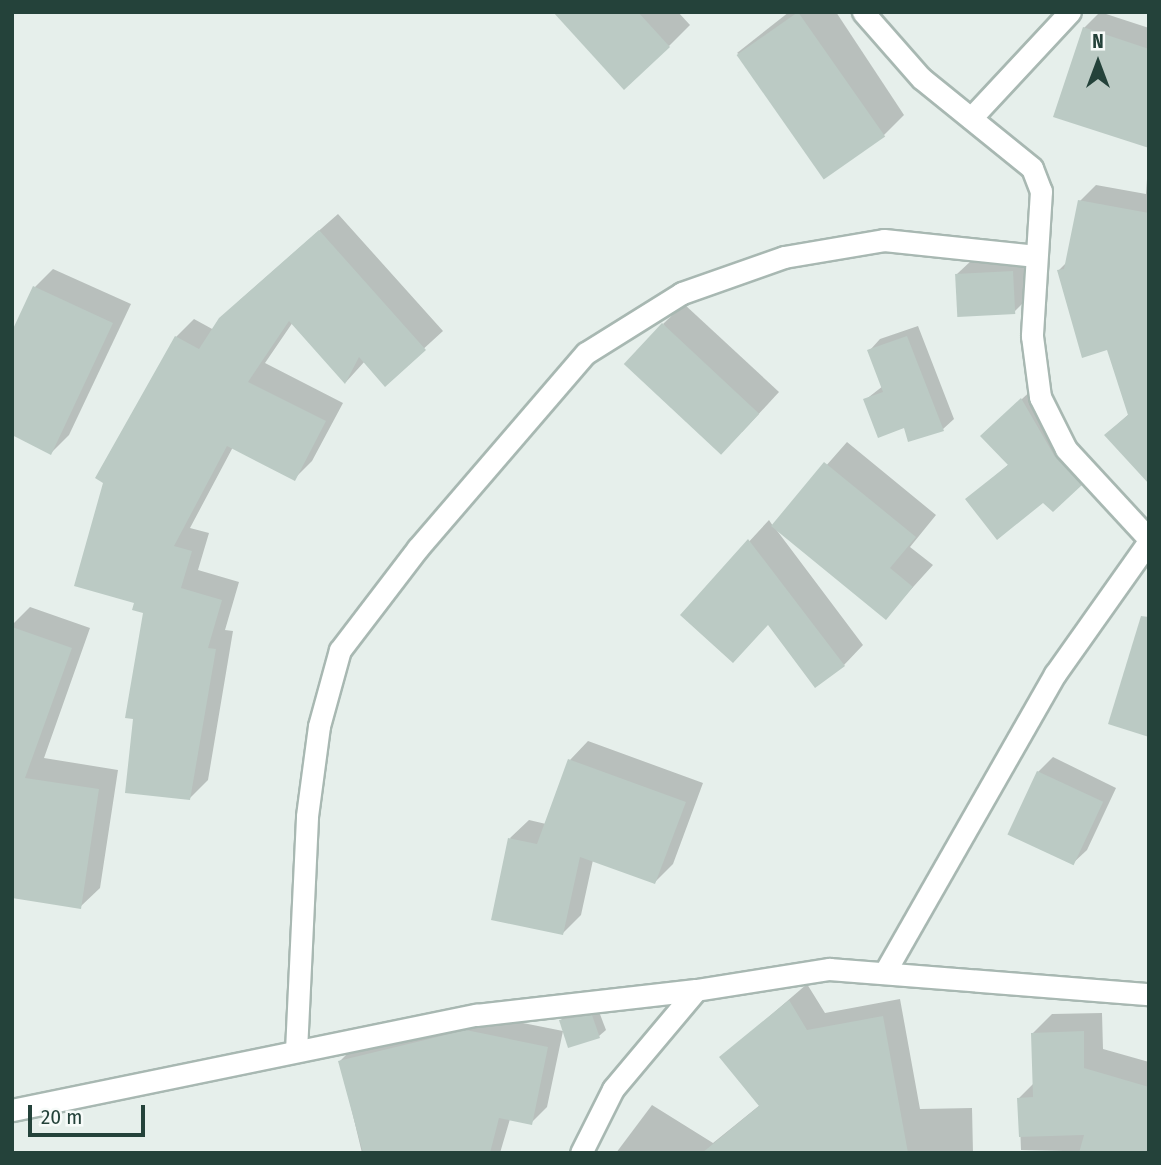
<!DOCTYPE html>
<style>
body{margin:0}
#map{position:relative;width:1161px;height:1165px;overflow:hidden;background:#e6efeb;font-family:"Fira Sans Condensed",sans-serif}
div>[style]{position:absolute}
.shadow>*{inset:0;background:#0003}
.building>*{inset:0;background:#bbcac4;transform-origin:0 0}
.roads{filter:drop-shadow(2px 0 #a8b8b2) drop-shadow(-2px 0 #a8b8b2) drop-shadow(0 2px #a8b8b2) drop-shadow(0 -2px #a8b8b2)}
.minor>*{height:21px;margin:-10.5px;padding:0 10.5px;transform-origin:10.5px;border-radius:10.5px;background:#fff}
span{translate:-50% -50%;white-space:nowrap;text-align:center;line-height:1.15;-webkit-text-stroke:5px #f7fbf9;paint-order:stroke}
.frame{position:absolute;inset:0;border:14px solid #24423a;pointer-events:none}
.north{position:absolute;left:1063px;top:28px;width:70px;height:70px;-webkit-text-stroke:5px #f7fbf9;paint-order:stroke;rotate:0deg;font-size:19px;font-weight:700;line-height:28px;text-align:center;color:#24423a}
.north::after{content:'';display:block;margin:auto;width:24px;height:32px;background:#24423a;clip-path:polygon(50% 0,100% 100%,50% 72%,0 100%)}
.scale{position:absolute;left:28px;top:1105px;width:117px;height:32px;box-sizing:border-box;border:4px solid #24423a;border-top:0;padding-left:9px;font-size:21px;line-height:24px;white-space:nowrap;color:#24423a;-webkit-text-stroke:5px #f7fbf9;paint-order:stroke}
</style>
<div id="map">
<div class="shadow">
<div style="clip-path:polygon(555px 12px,678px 12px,690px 25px,669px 46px)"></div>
<div style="clip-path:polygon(789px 12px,836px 12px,904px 115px,883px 136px,737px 53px)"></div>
<div style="clip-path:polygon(1100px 12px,1149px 28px,1149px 146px,1084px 28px)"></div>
<div style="clip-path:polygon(1149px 148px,1149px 482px,1106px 435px,1130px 413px,1109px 348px,1059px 270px,1068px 261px,1080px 201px,1096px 185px,1146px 194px)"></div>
<div style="clip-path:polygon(338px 214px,443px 331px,385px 384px,365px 361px,346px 382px,293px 322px,265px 363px,343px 403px,312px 461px,294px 479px,233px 447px,190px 528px,209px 533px,198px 570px,239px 582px,225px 630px,233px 631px,208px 780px,190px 798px,145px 612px,136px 602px,105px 482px,98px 478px,176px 337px,194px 319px,214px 330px,240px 300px)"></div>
<div style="clip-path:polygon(1027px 258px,1028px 298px,1014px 312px,957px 274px,972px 260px)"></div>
<div style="clip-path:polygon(53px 269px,131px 304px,69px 435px,51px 453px,35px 287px)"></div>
<div style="clip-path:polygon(684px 304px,779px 392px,742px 432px,663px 324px)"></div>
<div style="clip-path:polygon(918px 326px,954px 419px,943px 429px,905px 426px,865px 400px,883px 386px,870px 350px,880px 339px)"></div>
<div style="clip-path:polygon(1035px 387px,1093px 471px,1080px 484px,1044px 500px,967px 500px,1009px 464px,995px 424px)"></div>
<div style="clip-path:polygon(847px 442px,936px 515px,910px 547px,933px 565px,886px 617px,775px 528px,863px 645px,844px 665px,769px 623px,682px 614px,769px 520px,773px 526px)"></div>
<div style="clip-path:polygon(30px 607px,90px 628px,44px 758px,118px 770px,100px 888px,80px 907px,12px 896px,12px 625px)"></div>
<div style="clip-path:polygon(588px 741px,703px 783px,673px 864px,655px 882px,593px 860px,581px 915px,563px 933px,510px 838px,529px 820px,546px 824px,570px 760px)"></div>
<div style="clip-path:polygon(1053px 757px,1116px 788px,1087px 850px,1072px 864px,1038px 772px)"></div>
<div style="clip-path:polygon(807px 984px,825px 1013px,900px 999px,920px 1109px,972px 1108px,973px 1153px,616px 1153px,652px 1105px,713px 1143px,760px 1105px,721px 1058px)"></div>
<div style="clip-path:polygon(598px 1009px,606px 1030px,599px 1036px,561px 1020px,567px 1013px)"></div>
<div style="clip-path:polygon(1102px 1013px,1103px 1049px,1149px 1062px,1149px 1153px,1021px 1150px,1019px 1098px,1034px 1083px,1033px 1033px,1052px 1014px)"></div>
<div style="clip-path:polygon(483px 1015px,563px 1031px,547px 1107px,531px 1123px,510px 1119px,500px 1153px,362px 1153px,340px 1061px,356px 1045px)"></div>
</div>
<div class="building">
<div style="clip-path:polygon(553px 12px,638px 12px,670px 47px,624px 90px)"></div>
<div style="left:798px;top:12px;width:152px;height:75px;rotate:55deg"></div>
<div style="clip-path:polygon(1083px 27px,1149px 49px,1149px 148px,1053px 117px)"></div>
<div style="clip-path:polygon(1078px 200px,1149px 213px,1149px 484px,1104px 435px,1128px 415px,1107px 350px,1082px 358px,1057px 270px,1064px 269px)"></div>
<div style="clip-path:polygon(319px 230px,426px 350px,385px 387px,359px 357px,345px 384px,289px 321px,248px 382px,326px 421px,295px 481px,227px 446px,174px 546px,192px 551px,181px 588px,222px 600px,208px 648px,216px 649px,190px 800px,125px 793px,133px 719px,125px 718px,143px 613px,132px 610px,134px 603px,74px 586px,103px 483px,95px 478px,175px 336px,199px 349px,219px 318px)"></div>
<div style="left:1013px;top:271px;width:43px;height:58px;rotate:87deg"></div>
<div style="clip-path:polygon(33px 286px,113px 323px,51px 455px,12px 435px,12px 331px)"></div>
<div style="left:662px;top:323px;width:133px;height:56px;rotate:43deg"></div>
<div style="clip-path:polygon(907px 336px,944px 431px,908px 442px,904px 428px,878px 438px,863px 399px,883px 392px,867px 350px)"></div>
<div style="clip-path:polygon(1021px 398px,1054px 455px,1082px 485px,1053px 512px,1043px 503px,997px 540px,965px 499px,1008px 465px,980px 436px)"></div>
<div style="clip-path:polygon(824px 462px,916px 537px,890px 568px,913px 587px,886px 620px,771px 526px)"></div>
<div style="clip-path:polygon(748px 539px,845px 666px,815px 688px,768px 625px,733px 663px,680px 615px)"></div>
<div style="clip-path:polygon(1141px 616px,1149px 617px,1149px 737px,1108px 724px)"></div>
<div style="clip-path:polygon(12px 627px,72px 648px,25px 778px,99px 789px,81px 909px,12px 898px)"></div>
<div style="clip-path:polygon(568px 759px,686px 802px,655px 884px,580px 857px,563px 935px,491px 920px,508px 838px,537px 844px)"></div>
<div style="left:1037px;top:771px;width:73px;height:70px;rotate:25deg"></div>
<div style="clip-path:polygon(789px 1000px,807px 1030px,883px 1016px,908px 1153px,702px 1153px,759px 1106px,719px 1057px)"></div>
<div style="clip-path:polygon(592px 1015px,600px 1038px,568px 1048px,559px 1020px)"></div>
<div style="clip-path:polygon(466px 1030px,548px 1047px,532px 1125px,499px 1118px,490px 1153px,363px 1153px,338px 1061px)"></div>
<div style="clip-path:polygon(1084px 1031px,1084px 1068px,1149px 1087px,1149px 1153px,1079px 1153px,1084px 1135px,1019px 1137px,1017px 1098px,1033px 1097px,1031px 1033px)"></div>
</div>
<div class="roads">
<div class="minor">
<div style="left:863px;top:12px;width:88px;rotate:48.7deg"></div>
<div style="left:921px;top:78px;width:143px;rotate:39deg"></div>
<div style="left:1032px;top:168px;width:25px;rotate:69deg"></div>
<div style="left:1041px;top:191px;width:145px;rotate:93.6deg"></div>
<div style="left:1032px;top:336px;width:62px;rotate:82.5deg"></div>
<div style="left:1040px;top:397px;width:58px;rotate:63.4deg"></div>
<div style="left:1066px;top:449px;width:122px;rotate:47.3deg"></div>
<div style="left:971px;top:118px;width:145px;rotate:-47deg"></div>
<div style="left:886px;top:970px;width:341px;rotate:-60.3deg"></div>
<div style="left:1055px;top:674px;width:163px;rotate:-54.7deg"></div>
<div style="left:296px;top:1051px;width:235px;rotate:-87.3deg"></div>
<div style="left:307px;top:816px;width:91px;rotate:-82.4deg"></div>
<div style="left:319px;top:726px;width:79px;rotate:-74.6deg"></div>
<div style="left:340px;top:650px;width:128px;rotate:-52.6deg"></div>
<div style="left:418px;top:548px;width:257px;rotate:-49.3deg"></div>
<div style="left:586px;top:353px;width:113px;rotate:-32deg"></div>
<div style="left:682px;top:293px;width:108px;rotate:-19.4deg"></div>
<div style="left:784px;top:257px;width:101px;rotate:-9.6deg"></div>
<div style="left:884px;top:240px;width:153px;rotate:6deg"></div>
<div style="left:12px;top:1110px;width:474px;rotate:-11.6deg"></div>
<div style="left:476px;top:1015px;width:221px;rotate:-6.5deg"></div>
<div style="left:696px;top:990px;width:135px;rotate:-9deg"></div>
<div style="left:829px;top:969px;width:321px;rotate:4.5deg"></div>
<div style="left:581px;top:1153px;width:72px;rotate:-63.4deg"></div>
<div style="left:613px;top:1089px;width:129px;rotate:-50deg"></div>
</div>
</div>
<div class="frame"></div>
<div class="north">N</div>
<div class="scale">20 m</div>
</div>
